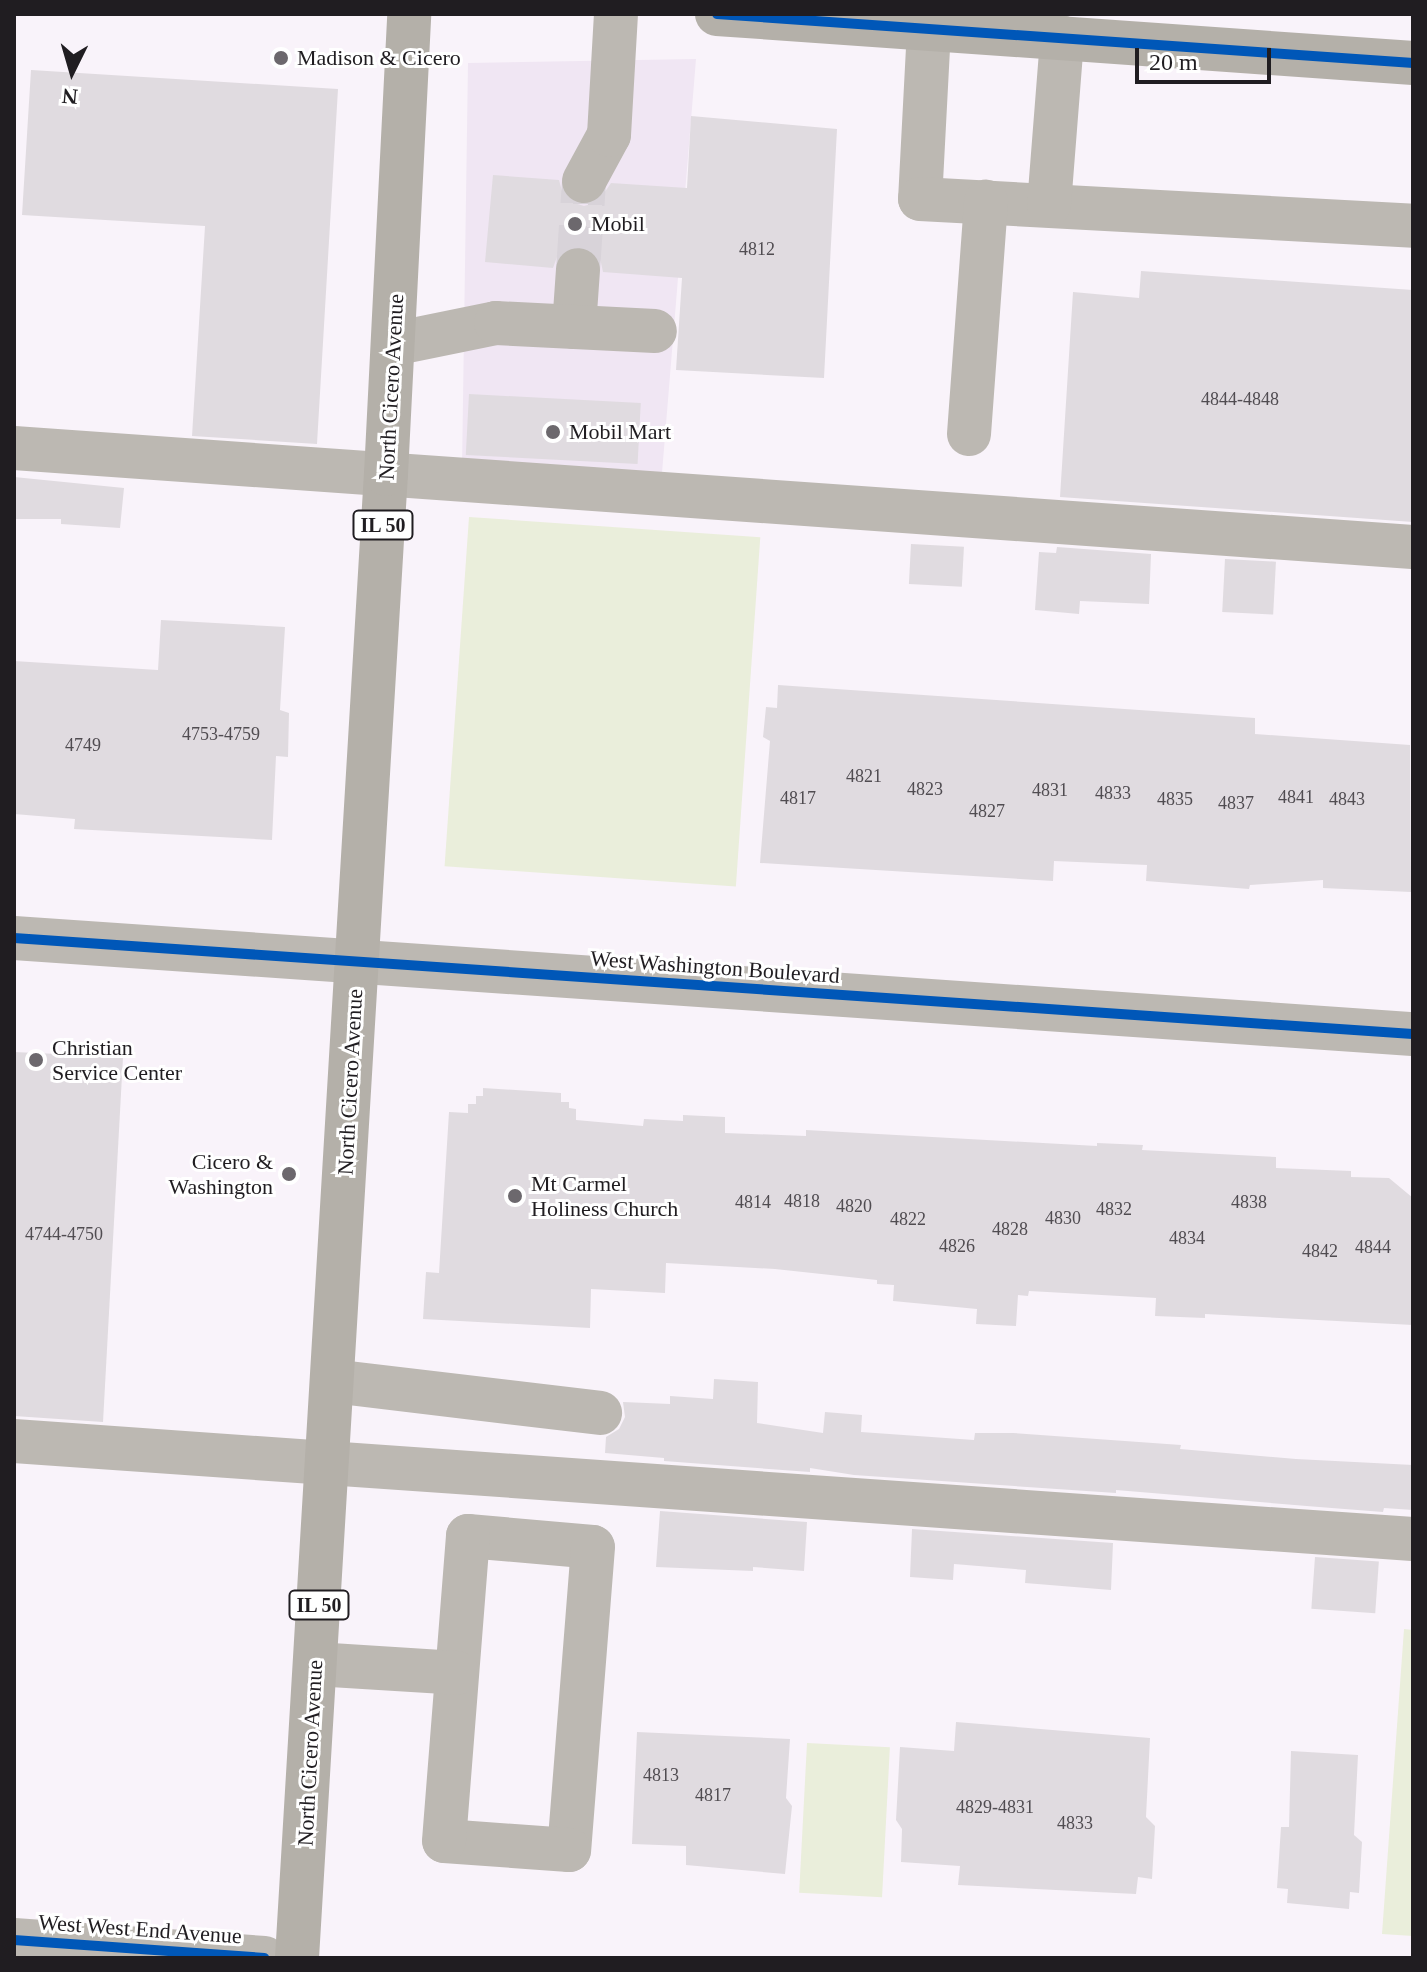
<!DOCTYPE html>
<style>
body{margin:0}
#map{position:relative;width:1427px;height:1972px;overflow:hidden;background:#f9f3fa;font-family:Georgia,serif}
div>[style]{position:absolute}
.built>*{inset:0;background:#f0e6f3}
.green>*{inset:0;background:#eaeedb;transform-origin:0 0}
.building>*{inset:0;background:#e0dbe0;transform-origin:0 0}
.minor-tunnel>*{height:44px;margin-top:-22px;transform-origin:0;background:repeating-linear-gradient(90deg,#d8d3d9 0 44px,transparent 0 66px)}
.minor>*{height:44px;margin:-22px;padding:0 22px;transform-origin:22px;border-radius:22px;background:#bcb8b2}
.major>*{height:44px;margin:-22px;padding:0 22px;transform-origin:22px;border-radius:22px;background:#b4b0a9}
.cycleway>*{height:10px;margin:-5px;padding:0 5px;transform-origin:5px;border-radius:5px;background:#0057b8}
.dots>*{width:22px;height:22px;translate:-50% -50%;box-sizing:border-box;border:4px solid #fff;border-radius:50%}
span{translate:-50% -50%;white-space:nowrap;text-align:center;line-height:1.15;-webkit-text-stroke:6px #fff;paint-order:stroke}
.number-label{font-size:18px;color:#504c51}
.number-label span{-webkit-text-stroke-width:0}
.shield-label span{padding:2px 6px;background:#fff;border:2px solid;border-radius:6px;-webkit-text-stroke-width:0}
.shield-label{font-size:20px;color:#201d21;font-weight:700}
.poi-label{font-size:22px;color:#201d21}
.left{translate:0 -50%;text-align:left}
.right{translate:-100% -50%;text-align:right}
.street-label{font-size:22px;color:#201d21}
.frame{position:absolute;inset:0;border:16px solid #201d21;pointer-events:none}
.north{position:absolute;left:32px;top:32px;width:80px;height:80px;-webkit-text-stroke:6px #fff;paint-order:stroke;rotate:185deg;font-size:22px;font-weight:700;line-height:32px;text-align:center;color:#201d21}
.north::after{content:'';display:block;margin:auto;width:28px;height:36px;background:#201d21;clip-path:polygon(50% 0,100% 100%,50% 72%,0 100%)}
.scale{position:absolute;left:1135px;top:48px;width:136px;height:36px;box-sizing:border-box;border:4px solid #201d21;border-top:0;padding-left:10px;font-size:24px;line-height:28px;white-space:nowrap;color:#201d21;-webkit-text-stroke:6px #fff;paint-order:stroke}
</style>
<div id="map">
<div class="built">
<div style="clip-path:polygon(696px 59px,661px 485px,462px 469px,468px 63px)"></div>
</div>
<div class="green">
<div style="left:469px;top:517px;width:292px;height:350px;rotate:4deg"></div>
<div style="clip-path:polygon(1404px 1629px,1413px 1630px,1413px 1936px,1382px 1934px)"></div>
<div style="left:807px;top:1743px;width:83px;height:150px;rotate:3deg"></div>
</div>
<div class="building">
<div style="clip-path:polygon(31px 70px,338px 89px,317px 444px,192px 436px,205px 226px,22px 215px)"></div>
<div style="clip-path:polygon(691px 116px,837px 129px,824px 378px,676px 370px,682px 278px,603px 272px,600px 258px,591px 249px,581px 245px,566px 248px,557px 257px,553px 268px,485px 262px,493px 175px,559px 180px,563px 195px,571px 202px,584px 206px,598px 202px,611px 183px,687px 188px)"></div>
<div style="clip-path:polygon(1141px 271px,1413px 290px,1413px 522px,1060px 497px,1073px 292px,1139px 298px)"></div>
<div style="left:469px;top:394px;width:172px;height:61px;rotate:3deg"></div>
<div style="clip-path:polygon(14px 477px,124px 488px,120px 528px,61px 524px,61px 519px,14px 519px)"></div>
<div style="left:911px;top:544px;width:53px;height:40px;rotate:3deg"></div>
<div style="clip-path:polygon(1057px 547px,1151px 554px,1149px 604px,1080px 601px,1079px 614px,1035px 610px,1039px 552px,1056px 553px)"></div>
<div style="left:1225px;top:559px;width:51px;height:53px;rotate:3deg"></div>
<div style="clip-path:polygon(161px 620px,285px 627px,280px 710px,289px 713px,288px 757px,276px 756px,272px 840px,74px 829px,75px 819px,14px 814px,14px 661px,158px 670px)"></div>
<div style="clip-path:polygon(778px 685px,1255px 718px,1255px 734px,1410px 745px,1411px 892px,1323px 888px,1323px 880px,1250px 885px,1249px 889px,1146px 881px,1147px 865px,1054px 861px,1053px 881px,760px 863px,770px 741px,763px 737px,766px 707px,777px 708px)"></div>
<div style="clip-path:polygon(14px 1052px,123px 1057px,103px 1422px,14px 1416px)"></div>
<div style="clip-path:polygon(483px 1088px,561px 1093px,561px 1102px,569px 1102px,569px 1108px,576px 1109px,576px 1120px,643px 1126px,644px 1119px,683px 1121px,683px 1115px,725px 1117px,725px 1133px,806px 1136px,806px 1130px,1097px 1146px,1097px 1143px,1143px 1145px,1142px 1150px,1276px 1157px,1276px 1168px,1351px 1171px,1351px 1177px,1389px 1178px,1413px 1198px,1413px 1325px,1205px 1314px,1205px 1318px,1155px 1316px,1156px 1298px,1029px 1291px,1028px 1296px,1018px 1295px,1016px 1326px,976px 1324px,977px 1309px,893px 1301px,894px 1285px,877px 1284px,877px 1280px,775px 1269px,666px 1263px,665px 1293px,591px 1289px,590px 1328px,423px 1319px,426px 1272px,439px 1273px,449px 1112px,468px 1113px,468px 1104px,476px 1104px,476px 1096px,483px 1096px)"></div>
<div style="clip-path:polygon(714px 1379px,758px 1382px,757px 1423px,823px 1433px,825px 1412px,862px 1415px,861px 1432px,974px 1440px,975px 1433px,1013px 1433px,1181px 1445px,1180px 1449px,1296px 1459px,1413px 1465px,1413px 1510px,1384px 1508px,1383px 1512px,1319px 1507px,1116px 1490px,1116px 1493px,854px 1475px,810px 1468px,810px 1472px,664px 1461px,664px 1458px,605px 1453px,606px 1437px,619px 1429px,625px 1417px,623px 1402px,670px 1404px,670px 1396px,713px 1399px)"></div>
<div style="clip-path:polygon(660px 1511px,807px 1522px,804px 1571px,753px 1567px,753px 1571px,656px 1567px)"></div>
<div style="clip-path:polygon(912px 1529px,1113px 1543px,1111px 1590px,1025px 1583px,1026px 1570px,954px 1564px,953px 1580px,910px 1577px)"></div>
<div style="left:1315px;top:1557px;width:64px;height:52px;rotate:4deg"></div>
<div style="clip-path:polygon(956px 1722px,1150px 1738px,1146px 1817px,1155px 1826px,1152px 1879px,1138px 1877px,1136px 1894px,958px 1885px,960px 1866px,901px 1862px,902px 1829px,896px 1820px,900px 1747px,954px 1751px)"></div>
<div style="clip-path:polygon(637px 1732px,790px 1739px,786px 1798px,792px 1806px,785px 1874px,686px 1865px,686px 1846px,632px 1844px)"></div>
<div style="clip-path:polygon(1291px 1751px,1358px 1755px,1354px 1835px,1362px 1842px,1359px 1893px,1350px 1892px,1349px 1909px,1287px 1903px,1288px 1889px,1277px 1888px,1281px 1827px,1289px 1827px)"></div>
</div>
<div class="minor-tunnel">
<div style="left:578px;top:270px;width:89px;rotate:-86.1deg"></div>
</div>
<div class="minor">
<div style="left:929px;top:29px;width:170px;rotate:93deg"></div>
<div style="left:920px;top:199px;width:494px;rotate:3.1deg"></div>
<div style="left:584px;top:181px;width:52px;rotate:-61.5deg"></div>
<div style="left:609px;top:135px;width:121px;rotate:-86.7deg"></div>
<div style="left:1049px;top:205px;width:168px;rotate:-85.5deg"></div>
<div style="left:574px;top:327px;width:57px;rotate:-86deg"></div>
<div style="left:393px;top:344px;width:105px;rotate:-11.5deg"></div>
<div style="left:496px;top:323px;width:159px;rotate:2.9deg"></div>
<div style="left:969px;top:434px;width:233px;rotate:-85.8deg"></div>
<div style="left:14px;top:448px;width:1402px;rotate:4.05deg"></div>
<div style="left:14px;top:938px;width:1402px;rotate:3.93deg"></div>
<div style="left:332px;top:1381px;width:270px;rotate:6.8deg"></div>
<div style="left:14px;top:1441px;width:1402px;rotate:4.01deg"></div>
<div style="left:468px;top:1536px;width:125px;rotate:5deg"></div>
<div style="left:593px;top:1547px;width:304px;rotate:94.5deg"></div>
<div style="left:569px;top:1850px;width:125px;rotate:-175.9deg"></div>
<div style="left:444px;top:1841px;width:306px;rotate:-85.5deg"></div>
<div style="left:315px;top:1664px;width:142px;rotate:3.6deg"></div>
<div style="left:14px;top:1940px;width:251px;rotate:4.1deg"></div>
</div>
<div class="major">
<div style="left:717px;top:14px;width:698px;rotate:4.03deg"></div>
<div style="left:297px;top:1958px;width:1487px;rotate:-86.57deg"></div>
<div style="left:386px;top:474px;width:461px;rotate:-87.1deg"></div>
</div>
<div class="cycleway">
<div style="left:717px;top:14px;width:698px;rotate:4.03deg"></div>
<div style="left:14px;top:938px;width:1402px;rotate:3.93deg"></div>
<div style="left:14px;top:1940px;width:251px;rotate:4.1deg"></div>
</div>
<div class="dots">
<div style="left:281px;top:58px;background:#6c686d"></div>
<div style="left:575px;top:224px;background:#6c686d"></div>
<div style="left:553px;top:432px;background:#6c686d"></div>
<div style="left:36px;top:1060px;background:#6c686d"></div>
<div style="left:289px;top:1174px;background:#6c686d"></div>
<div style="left:515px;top:1196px;background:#6c686d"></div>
</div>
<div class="number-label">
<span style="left:757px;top:249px">4812</span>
<span style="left:1240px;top:399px">4844-4848</span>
<span style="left:221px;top:734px">4753-4759</span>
<span style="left:83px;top:745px">4749</span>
<span style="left:864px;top:776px">4821</span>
<span style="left:925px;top:789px">4823</span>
<span style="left:1050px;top:790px">4831</span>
<span style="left:1113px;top:793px">4833</span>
<span style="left:1296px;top:797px">4841</span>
<span style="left:798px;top:798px">4817</span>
<span style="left:1175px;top:799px">4835</span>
<span style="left:1347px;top:799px">4843</span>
<span style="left:1236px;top:803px">4837</span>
<span style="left:987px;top:811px">4827</span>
<span style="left:802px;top:1201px">4818</span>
<span style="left:753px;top:1202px">4814</span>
<span style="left:1249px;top:1202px">4838</span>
<span style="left:854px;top:1206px">4820</span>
<span style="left:1114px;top:1209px">4832</span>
<span style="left:1063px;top:1218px">4830</span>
<span style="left:908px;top:1219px">4822</span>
<span style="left:1010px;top:1229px">4828</span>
<span style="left:64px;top:1234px">4744-4750</span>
<span style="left:1187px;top:1238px">4834</span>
<span style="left:957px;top:1246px">4826</span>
<span style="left:1373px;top:1247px">4844</span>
<span style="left:1320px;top:1251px">4842</span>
<span style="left:661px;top:1775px">4813</span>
<span style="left:713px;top:1795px">4817</span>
<span style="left:995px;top:1807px">4829-4831</span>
<span style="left:1075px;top:1823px">4833</span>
</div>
<div class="shield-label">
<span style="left:383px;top:525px">IL 50</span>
<span style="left:319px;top:1605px">IL 50</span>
</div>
<div class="poi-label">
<span class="left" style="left:297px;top:58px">Madison &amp; Cicero</span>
<span class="left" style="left:591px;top:224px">Mobil</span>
<span class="left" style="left:569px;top:432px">Mobil Mart</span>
<span class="left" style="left:52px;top:1060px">Christian<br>Service Center</span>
<span class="right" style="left:273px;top:1174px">Cicero &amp;<br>Washington</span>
<span class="left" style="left:531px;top:1196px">Mt Carmel<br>Holiness Church</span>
</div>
<div class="street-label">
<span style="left:391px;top:387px;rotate:-87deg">North Cicero Avenue</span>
<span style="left:715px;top:967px;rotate:4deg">West Washington Boulevard</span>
<span style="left:350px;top:1082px;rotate:-87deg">North Cicero Avenue</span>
<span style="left:310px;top:1753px;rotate:-87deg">North Cicero Avenue</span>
<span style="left:140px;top:1929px;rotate:4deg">West West End Avenue</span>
</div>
<div class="frame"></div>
<div class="north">N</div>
<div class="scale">20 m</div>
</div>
